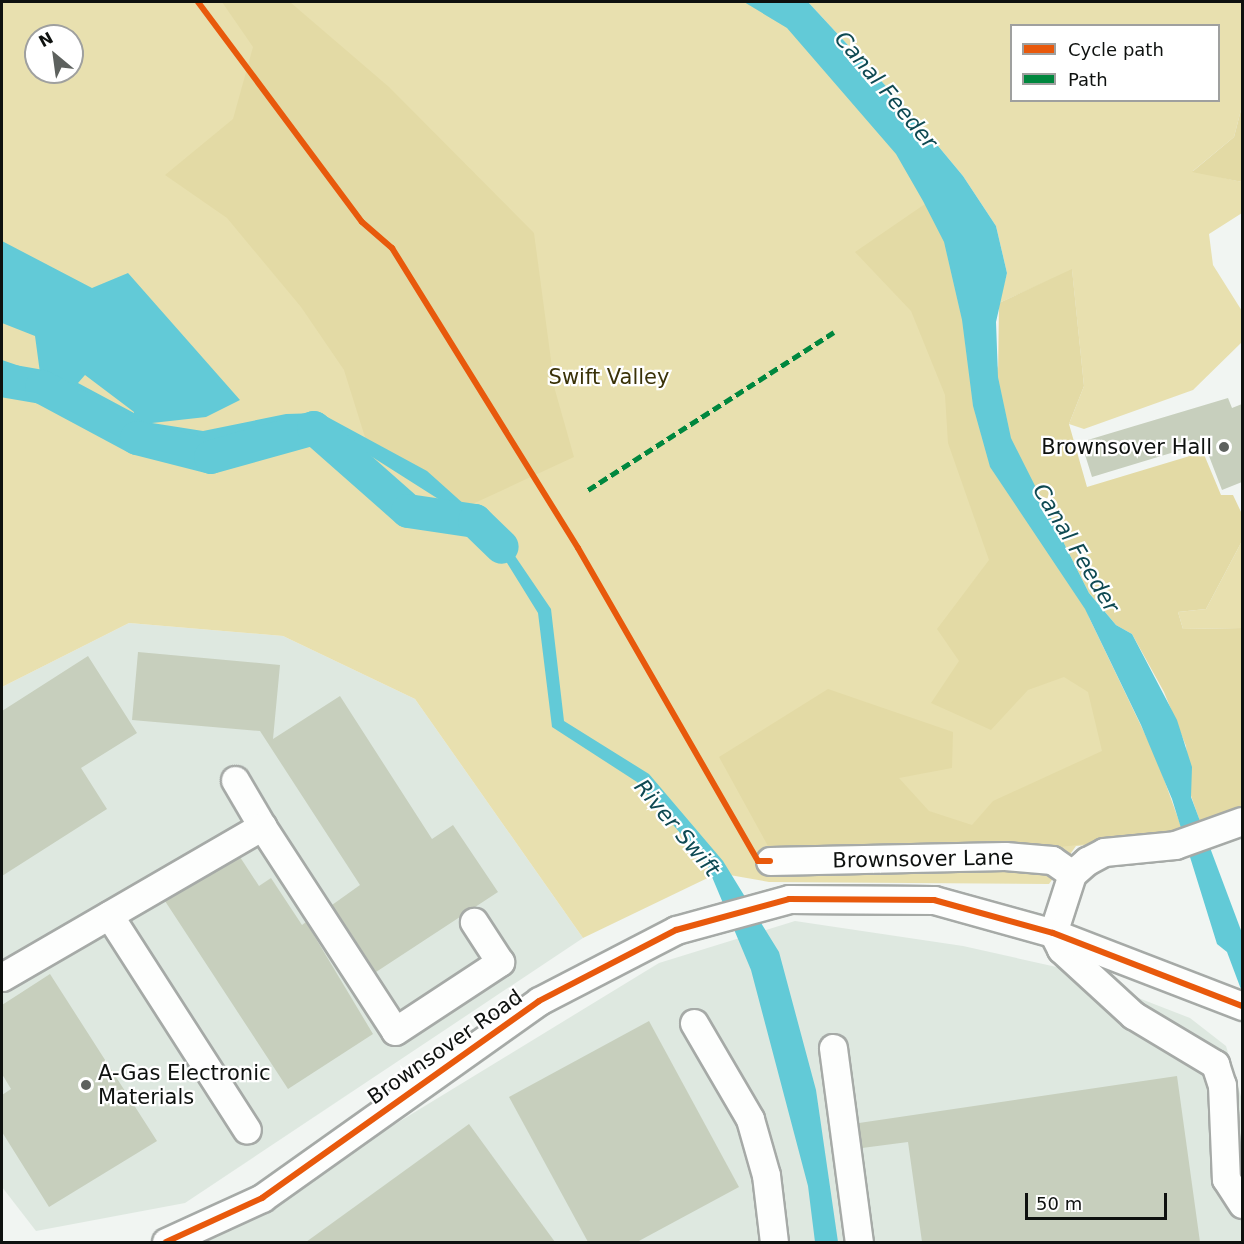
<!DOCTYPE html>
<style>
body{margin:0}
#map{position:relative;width:1244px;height:1244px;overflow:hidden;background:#f1f5f2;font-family:"DejaVu Sans",sans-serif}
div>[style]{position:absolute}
.built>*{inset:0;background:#dee8e0}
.green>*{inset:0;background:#e8e0af}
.forest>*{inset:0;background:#e3daa5}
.water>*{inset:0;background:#62cad7}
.river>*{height:34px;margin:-17px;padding:0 17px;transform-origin:17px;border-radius:17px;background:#62cad7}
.building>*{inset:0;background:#c7cfbd}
.roads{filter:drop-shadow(2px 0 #a6aaa7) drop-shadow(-2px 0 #a6aaa7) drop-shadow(0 2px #a6aaa7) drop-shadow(0 -2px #a6aaa7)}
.minor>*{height:27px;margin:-13.5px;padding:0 13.5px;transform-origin:13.5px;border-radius:13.5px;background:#fdfefd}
.quiet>*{height:4.5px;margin-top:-2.25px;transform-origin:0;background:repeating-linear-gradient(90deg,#00873e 0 9px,transparent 0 13.5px)}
.cycleway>*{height:6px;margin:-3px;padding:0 3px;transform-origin:3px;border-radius:3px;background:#e8590c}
.dots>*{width:16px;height:16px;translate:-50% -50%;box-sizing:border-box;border:3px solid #fff;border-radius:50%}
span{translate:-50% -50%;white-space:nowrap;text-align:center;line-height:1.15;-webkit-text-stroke:4.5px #fff;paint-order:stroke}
.park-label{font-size:21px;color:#3a3208}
.poi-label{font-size:21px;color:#0e110f}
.right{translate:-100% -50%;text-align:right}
.left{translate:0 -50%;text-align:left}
.street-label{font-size:21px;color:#0e110f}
.water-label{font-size:22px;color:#0e4952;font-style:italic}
.frame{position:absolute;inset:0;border:3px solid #0e110f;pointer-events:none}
.legend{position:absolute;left:1010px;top:24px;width:210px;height:78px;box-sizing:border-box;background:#fff;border:2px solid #9fa09f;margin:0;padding:8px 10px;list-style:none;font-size:18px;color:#0e110f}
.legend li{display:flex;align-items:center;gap:12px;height:30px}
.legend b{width:30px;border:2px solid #9fa09f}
.north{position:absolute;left:24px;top:24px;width:60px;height:60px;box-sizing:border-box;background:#fff;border:2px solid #9fa09f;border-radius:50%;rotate:331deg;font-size:16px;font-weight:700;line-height:24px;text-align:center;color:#0e110f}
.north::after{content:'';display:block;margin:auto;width:21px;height:27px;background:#5d615e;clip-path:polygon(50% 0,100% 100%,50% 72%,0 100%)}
.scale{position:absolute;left:1025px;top:1193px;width:142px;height:27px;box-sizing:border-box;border:3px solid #0e110f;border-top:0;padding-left:8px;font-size:18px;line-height:21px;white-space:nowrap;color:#0e110f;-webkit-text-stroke:4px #fff;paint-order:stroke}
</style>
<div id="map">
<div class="built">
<div style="clip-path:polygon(129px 623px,283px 636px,415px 699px,583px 938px,185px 1203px,36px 1231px,2px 1187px,2px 687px)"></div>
<div style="clip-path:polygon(795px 921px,963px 946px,1061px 968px,1190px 1018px,1226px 1046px,1242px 1100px,1242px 1242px,202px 1242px,659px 963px)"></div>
</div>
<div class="green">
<div style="clip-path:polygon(evenodd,2px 2px,781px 2px,913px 143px,1081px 588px,1148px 840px,1076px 846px,1049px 884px,769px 882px,718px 873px,583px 938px,415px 699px,283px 636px,129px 623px,2px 687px,2px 2px,36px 36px,72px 36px,72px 72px,36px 72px,36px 36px)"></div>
<div style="clip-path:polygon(evenodd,808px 2px,1242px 2px,1242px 106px,1234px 137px,1193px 171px,1242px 182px,1242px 213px,1209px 234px,1213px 265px,1242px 311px,1242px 342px,1193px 390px,1084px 429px,1069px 424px,1084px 386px,1072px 270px,999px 303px,1007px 273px,996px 226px,963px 176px,909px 111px,808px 2px,1012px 26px,1218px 26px,1218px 100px,1012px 100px,1012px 26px)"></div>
<div style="clip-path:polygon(1242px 541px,1242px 628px,1183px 629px,1178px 612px,1206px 609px)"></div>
</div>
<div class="forest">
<div style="clip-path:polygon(222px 2px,290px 2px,389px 87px,534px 233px,555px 390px,574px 457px,466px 507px,369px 450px,344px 370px,301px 307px,227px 218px,165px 175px,233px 119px,253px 47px)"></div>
<div style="clip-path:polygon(1242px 106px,1242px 182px,1192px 172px,1234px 137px)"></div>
<div style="clip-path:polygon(925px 204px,944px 242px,962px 320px,973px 406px,990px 467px,1085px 609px,1156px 757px,1183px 832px,1052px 848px,774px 857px,719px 757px,828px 689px,953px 732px,952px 768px,899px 778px,929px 811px,972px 825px,993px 801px,1102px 751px,1088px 692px,1064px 677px,1028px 690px,991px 730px,931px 703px,959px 661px,937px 629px,989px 560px,948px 443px,945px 395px,911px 311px,855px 252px)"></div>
<div style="clip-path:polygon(1072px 269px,1084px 386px,1069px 424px,1087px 487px,1203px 452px,1221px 495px,1233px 495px,1242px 514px,1242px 541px,1206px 609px,1178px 612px,1183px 629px,1242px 628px,1242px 806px,1202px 827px,1191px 796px,1186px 746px,1164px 692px,1132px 634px,1116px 625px,1089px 593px,1011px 438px,998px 377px,999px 303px)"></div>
</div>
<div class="water">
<div style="clip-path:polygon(744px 2px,808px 2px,909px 111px,963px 176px,996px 226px,1007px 273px,996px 322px,998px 377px,1011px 438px,1089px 593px,1116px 625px,1132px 634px,1177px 720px,1192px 767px,1191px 797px,1242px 933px,1242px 992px,1227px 952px,1217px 944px,1172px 799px,1141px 725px,1085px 609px,990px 467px,973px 406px,962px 320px,944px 242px,923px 201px,896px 154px,787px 28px)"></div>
<div style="clip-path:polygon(evenodd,2px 241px,92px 288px,128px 273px,240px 400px,206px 417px,152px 423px,203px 431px,286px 414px,320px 413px,427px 471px,504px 540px,551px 609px,564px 721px,649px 774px,723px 861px,779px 952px,816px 1090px,838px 1242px,815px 1242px,808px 1186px,751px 970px,707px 865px,637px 782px,552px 727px,538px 613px,504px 558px,462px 514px,325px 427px,302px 426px,204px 446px,147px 437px,66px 395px,61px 400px,42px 387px,41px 379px,2px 369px,2px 360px,40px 373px,35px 336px,2px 323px,2px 241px,85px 375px,134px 412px,134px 413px,78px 383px,85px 375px)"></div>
</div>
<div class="river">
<div style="left:2px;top:380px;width:41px;rotate:9.9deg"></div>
<div style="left:42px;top:387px;width:108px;rotate:28.2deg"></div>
<div style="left:137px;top:438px;width:76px;rotate:14.4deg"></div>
<div style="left:211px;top:457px;width:107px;rotate:-15.7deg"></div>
<div style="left:314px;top:428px;width:125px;rotate:41.4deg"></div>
<div style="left:408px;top:511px;width:68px;rotate:8.5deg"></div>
<div style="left:475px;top:521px;width:37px;rotate:44deg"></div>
</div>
<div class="building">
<div style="clip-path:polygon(1228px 398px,1232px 408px,1242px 404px,1242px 482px,1222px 490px,1204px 443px,1092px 477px,1081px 442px)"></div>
<div style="clip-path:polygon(138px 652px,280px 665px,273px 739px,340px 696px,432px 839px,453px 825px,498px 892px,376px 972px,332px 905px,360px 885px,260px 731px,132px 720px)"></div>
<div style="clip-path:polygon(88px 656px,137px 733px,81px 768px,107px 809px,2px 876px,2px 711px)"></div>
<div style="clip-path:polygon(240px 857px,259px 886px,271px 878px,302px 925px,306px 922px,373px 1034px,288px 1089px,165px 901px)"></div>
<div style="clip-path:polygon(50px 974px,157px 1141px,49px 1207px,2px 1132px,2px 1095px,11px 1089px,2px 1074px,2px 1005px)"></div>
<div style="clip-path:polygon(649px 1021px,739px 1187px,637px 1242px,588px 1242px,509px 1097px)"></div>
<div style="clip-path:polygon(1177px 1076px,1200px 1242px,922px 1242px,908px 1142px,862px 1148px,859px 1123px)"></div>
<div style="clip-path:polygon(469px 1124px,555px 1242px,306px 1242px)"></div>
</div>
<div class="roads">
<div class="minor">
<div style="left:235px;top:780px;width:53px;rotate:59.6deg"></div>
<div style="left:770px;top:861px;width:235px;rotate:-1.2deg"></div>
<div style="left:1005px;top:856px;width:47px;rotate:4.9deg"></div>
<div style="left:1052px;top:860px;width:24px;rotate:35deg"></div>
<div style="left:109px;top:915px;width:255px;rotate:57.3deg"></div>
<div style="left:1053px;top:933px;width:18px;rotate:63deg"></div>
<div style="left:1061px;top:949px;width:98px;rotate:42.5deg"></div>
<div style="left:1133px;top:1015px;width:96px;rotate:30.9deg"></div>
<div style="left:1215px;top:1064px;width:22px;rotate:72deg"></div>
<div style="left:1222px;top:1085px;width:94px;rotate:87.6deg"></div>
<div style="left:1226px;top:1179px;width:30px;rotate:57deg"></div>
<div style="left:1053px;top:933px;width:62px;rotate:-72.1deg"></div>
<div style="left:1072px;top:874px;width:20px;rotate:-41deg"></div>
<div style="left:1087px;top:861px;width:19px;rotate:-28deg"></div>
<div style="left:1104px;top:852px;width:71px;rotate:-5.6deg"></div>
<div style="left:1175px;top:845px;width:71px;rotate:-19.7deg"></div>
<div style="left:2px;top:977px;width:301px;rotate:-30.1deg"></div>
<div style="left:262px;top:826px;width:244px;rotate:57deg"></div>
<div style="left:395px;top:1031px;width:126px;rotate:-33.3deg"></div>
<div style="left:500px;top:962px;width:48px;rotate:-123deg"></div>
<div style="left:694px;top:1023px;width:111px;rotate:59.7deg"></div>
<div style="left:750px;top:1119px;width:58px;rotate:74.1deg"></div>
<div style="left:766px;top:1175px;width:67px;rotate:83.2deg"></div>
<div style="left:833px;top:1048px;width:196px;rotate:82.4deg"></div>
<div style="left:166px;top:1242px;width:106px;rotate:-24.6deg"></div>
<div style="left:262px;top:1198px;width:340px;rotate:-35.4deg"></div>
<div style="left:539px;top:1001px;width:154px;rotate:-27.4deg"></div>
<div style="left:676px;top:930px;width:117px;rotate:-15.3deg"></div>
<div style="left:789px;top:899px;width:145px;rotate:0.4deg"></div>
<div style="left:934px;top:900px;width:123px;rotate:15.5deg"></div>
<div style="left:1053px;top:933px;width:203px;rotate:21.1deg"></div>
</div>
</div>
<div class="quiet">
<div style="left:588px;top:490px;width:292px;rotate:-32.7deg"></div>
</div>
<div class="cycleway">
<div style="left:198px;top:2px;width:274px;rotate:53.3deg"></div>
<div style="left:362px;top:222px;width:40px;rotate:41deg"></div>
<div style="left:392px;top:248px;width:353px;rotate:58.2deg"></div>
<div style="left:578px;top:548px;width:361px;rotate:60.1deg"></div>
<div style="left:758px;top:861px;width:12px"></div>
<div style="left:166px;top:1242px;width:106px;rotate:-24.6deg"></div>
<div style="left:262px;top:1198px;width:340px;rotate:-35.4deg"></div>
<div style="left:539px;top:1001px;width:154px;rotate:-27.4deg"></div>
<div style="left:676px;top:930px;width:117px;rotate:-15.3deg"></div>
<div style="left:789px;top:899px;width:145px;rotate:0.4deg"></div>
<div style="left:934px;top:900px;width:123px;rotate:15.5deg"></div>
<div style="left:1053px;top:933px;width:203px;rotate:21.1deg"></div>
</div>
<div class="dots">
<div style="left:1224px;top:447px;background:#5d615e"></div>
<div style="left:86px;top:1085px;background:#5d615e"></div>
</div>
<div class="park-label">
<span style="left:609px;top:377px">Swift Valley</span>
</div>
<div class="poi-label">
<span class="right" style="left:1212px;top:447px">Brownsover Hall</span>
<span class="left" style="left:98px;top:1085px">A-Gas Electronic<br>Materials</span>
</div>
<div class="street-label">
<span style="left:923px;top:859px;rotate:-1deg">Brownsover Lane</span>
<span style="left:445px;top:1047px;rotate:-35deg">Brownsover Road</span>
</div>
<div class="water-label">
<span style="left:886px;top:90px;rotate:50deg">Canal Feeder</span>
<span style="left:1076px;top:548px;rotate:59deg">Canal Feeder</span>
<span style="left:677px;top:828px;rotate:50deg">River Swift</span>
</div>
<div class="frame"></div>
<ul class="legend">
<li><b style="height:8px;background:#e8590c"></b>Cycle path</li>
<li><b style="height:8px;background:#00873e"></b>Path</li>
</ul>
<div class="north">N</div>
<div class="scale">50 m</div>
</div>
